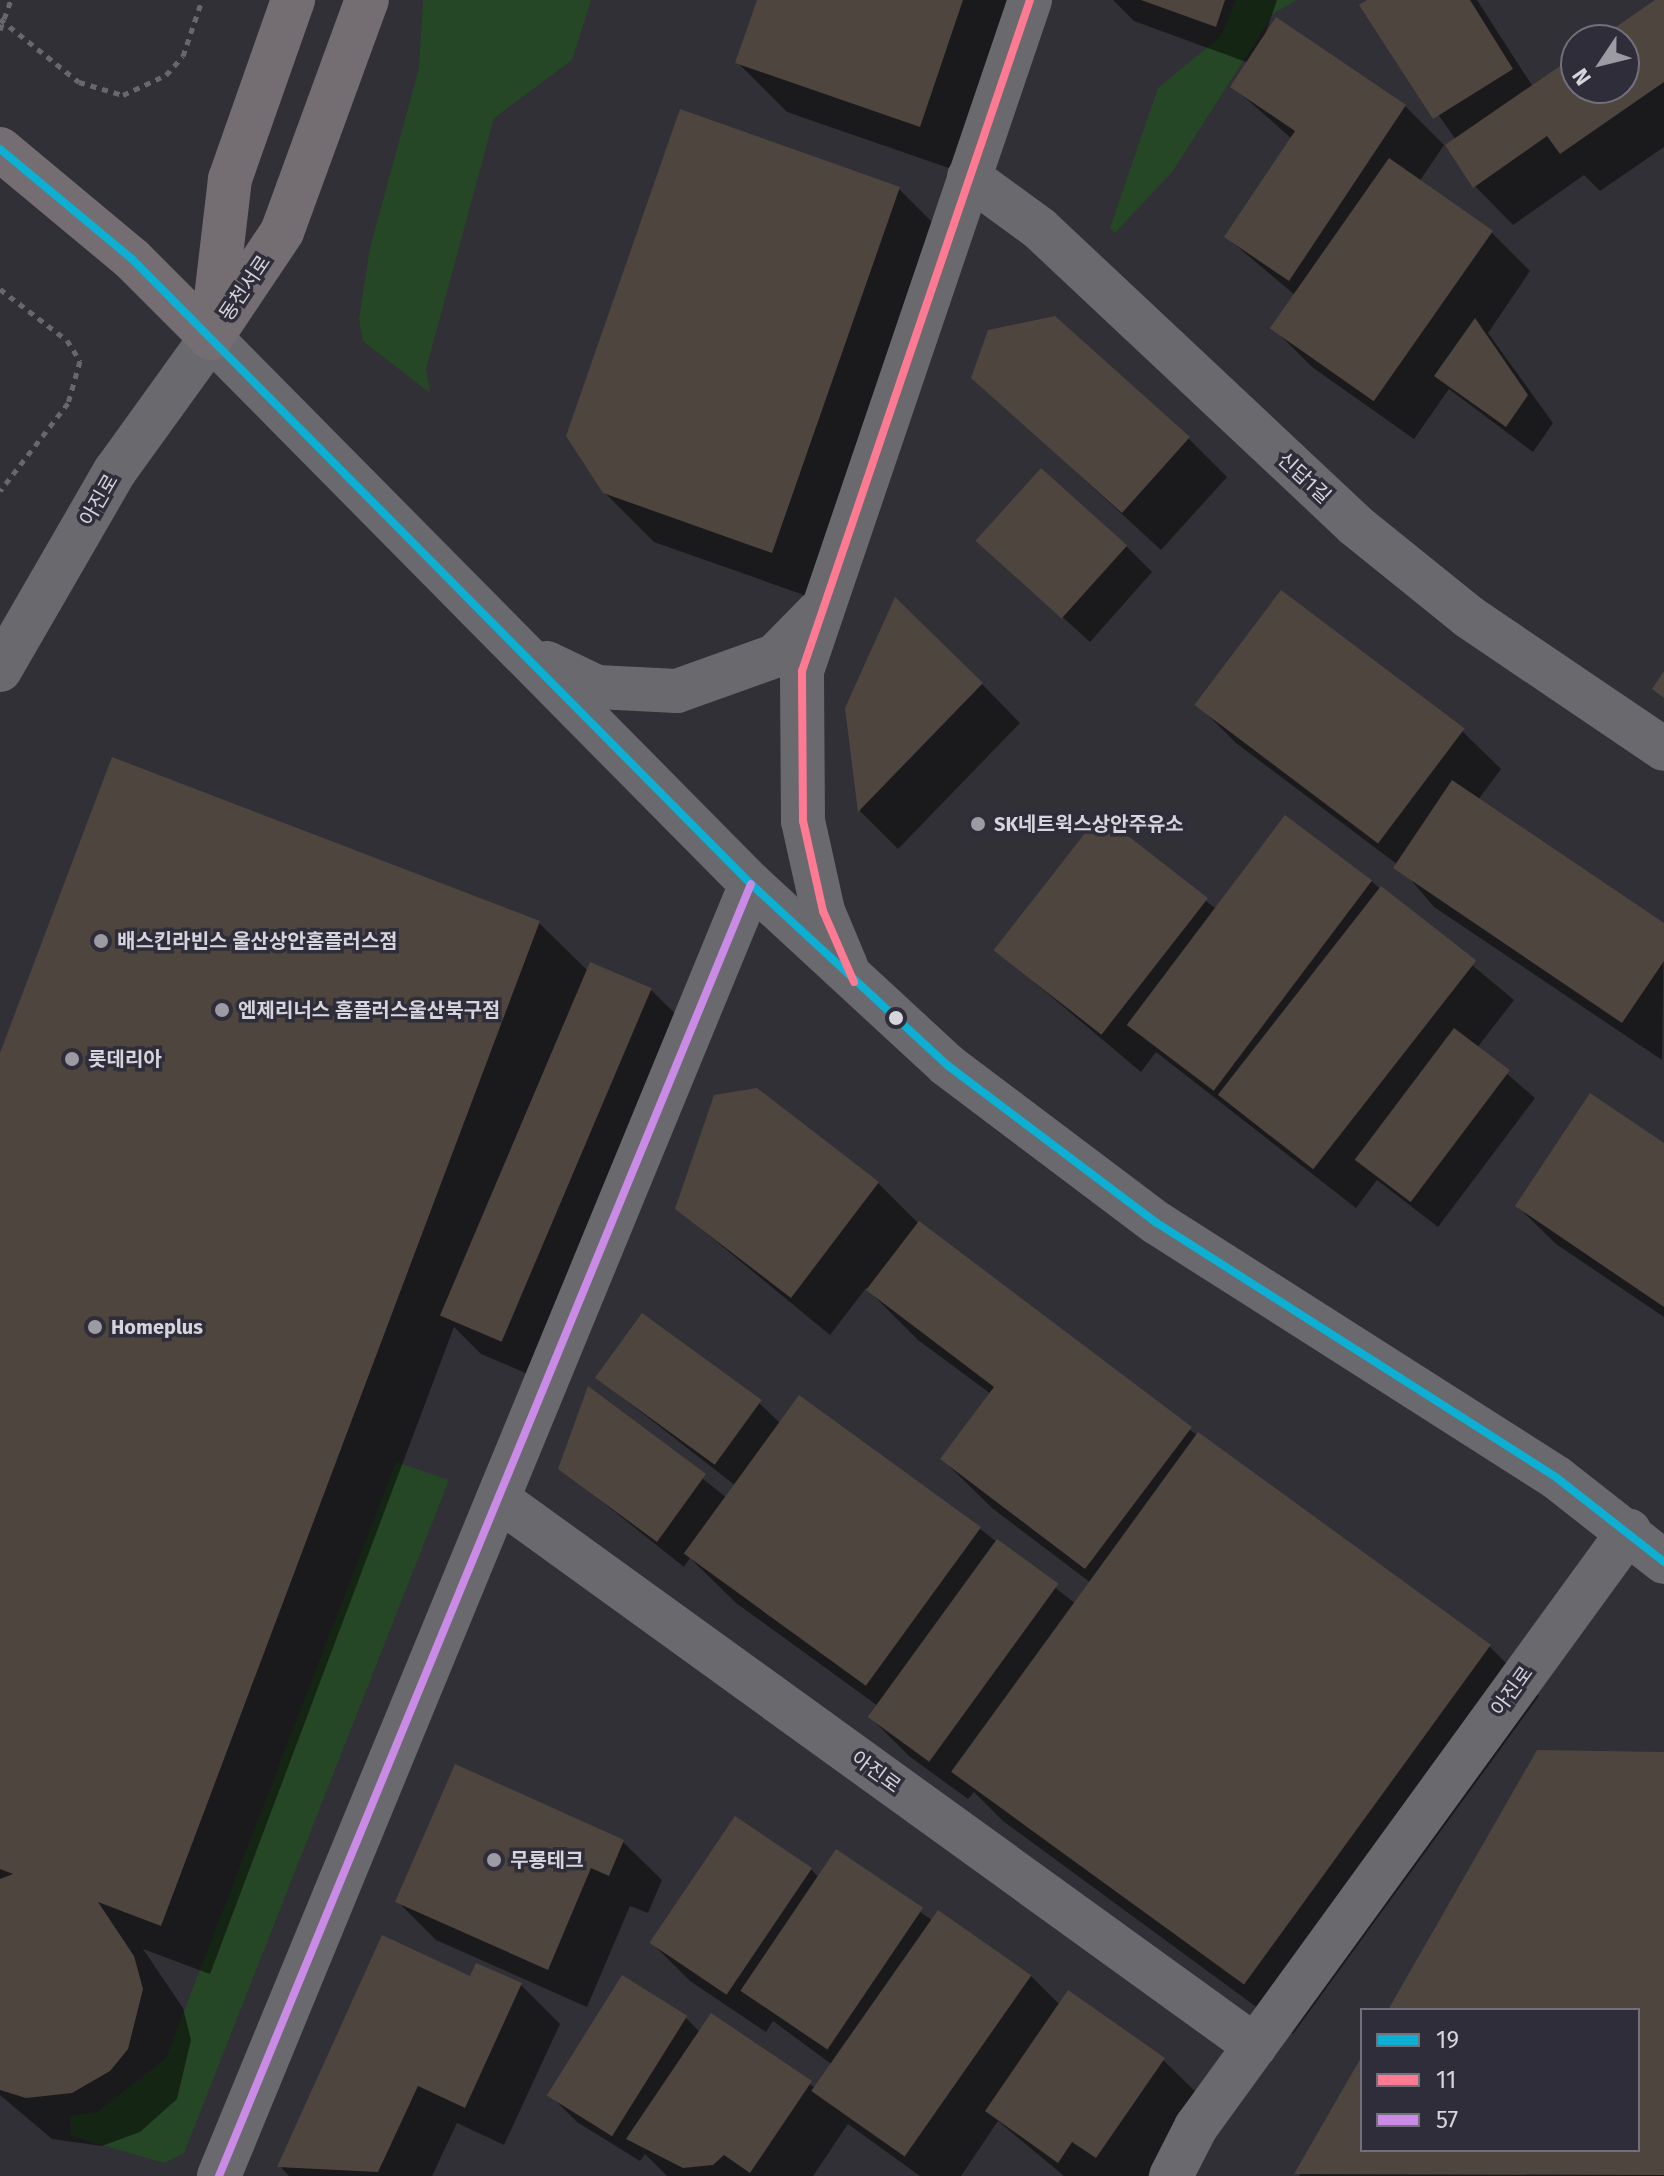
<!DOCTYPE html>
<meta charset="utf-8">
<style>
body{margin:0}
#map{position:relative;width:1664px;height:2176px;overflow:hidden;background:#313036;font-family:"Fira Sans","Noto Sans KR",sans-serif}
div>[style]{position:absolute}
.green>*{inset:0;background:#264726}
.shadow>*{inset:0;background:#0007}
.building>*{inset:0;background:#4e453f;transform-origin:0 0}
.path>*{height:5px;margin-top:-2.5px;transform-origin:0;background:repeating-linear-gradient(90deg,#68676c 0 6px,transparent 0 12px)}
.minor>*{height:44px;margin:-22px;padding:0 22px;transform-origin:22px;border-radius:22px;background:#6a696e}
.major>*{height:44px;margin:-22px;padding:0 22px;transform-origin:22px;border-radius:22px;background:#746d72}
.bus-1>*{height:8px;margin:-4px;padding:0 4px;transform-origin:4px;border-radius:4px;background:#0dafd3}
.bus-2>*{height:8px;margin:-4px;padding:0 4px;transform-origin:4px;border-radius:4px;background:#fe7a93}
.bus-3>*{height:8px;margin:-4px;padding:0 4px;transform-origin:4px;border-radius:4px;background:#ca8be6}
.dots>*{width:22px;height:22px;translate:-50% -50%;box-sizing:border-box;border:4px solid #2f2d39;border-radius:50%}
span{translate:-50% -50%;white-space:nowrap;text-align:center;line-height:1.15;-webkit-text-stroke:7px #2f2d39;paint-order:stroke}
.street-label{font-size:20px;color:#d6d5dd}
.poi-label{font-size:20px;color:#d6d5dd;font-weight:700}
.left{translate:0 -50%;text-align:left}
.legend{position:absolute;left:1360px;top:2008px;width:280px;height:144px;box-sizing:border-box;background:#2f2d39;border:2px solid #72707b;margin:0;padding:10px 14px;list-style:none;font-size:24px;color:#d6d5dd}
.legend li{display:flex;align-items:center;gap:16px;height:40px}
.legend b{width:40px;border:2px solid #72707b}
.north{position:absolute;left:1560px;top:24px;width:80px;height:80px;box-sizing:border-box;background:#2f2d39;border:2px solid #72707b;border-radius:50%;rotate:235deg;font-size:22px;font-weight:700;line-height:32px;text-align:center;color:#d6d5dd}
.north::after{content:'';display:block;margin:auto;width:28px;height:36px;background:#9c9ba3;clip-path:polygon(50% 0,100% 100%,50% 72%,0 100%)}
</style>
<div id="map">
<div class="green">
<div style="clip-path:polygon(423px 0,591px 0,572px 60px,494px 118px,426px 369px,430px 393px,363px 341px,359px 319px,370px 248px,419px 68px)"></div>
<div style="clip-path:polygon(1236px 0,1297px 0,1274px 13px,1172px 172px,1115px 233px,1110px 228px,1158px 88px,1221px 36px)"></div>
<div style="clip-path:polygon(396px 1462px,449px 1480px,184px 2153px,164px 2163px,71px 2136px,70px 2116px,97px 2112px,166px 2058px)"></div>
</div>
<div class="shadow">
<div style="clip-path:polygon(759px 0,1028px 0,969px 175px,787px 112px,738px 63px)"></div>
<div style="clip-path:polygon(1113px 0,1277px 0,1265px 35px,1276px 20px,1405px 106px,1444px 145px,1419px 182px,1492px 233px,1530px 271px,1488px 333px,1553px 423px,1533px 452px,1449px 389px,1414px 439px,1312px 367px,1273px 328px,1296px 296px,1226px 237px,1292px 139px,1233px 87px,1249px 63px,1134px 21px)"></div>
<div style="clip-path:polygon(1371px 0,1477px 0,1533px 87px,1576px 57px,1576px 88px,1624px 88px,1624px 40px,1601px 40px,1664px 0,1664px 147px,1600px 191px,1584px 175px,1513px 225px,1475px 186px,1456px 140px,1362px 5px)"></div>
<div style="clip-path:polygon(899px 189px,948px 238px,821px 601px,654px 542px,604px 492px)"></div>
<div style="clip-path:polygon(974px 378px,1189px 439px,1227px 477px,1161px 550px)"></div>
<div style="clip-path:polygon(979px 541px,1126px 546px,1152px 572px,1090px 642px)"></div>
<div style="clip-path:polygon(982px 684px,1020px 723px,898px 849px,860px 811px,847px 709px)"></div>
<div style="clip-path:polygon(1197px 704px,1462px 731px,1501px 769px,1478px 800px,1664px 926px,1662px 1060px,1434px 907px,1398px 865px,1236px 743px)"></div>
<div style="clip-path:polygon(1101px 816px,1216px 909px,1371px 881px,1514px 1000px,1477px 1048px,1535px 1098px,1438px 1227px,1377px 1180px,1356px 1208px,1156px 1052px,1141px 1072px,996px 950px)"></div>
<div style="clip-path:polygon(539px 923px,588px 971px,651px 990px,690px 1028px,542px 1380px,481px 1354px,454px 1327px,210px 1974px,143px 1949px,183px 2008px,191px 2040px,177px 2099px,140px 2132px,102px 2146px,52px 2139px,0 2095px,0 1059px)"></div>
<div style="clip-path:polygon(1664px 1146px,1664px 1317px,1556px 1244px,1517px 1206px)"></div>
<div style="clip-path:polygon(878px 1183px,919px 1224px,1198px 1436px,1489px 1646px,1539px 1696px,1293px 2034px,1003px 1821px,974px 1792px,968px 1799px,909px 1756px,870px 1717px,878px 1706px,736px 1603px,690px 1558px,684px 1567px,561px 1469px,589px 1389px,727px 1498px,736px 1486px,596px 1377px,759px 1403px,781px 1424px,979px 1528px,1076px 1604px,1091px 1583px,992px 1508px,942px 1459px,991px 1394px,918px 1340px,866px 1288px,830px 1335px,677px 1209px)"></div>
<div style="clip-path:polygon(1664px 1754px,1664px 2176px,1299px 2176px,1362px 2060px,1362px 2150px,1638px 2150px,1638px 2010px,1391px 2010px)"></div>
<div style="clip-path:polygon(623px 1842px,662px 1880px,648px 1913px,630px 1906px,587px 2007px,436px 1940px,397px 1901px)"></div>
<div style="clip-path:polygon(837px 1852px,933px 1921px,938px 1913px,1031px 1976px,1060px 2005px,1163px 2060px,1202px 2098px,1148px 2176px,1064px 2176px,998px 2121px,961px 2176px,920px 2176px,848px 2124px,813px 2176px,667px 2176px,645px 2154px,640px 2161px,577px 2122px,550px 2095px,686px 2018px,700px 2032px,712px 2016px,818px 2090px,834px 2066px,773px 2021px,766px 2032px,690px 1981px,652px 1943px,811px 1869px,819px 1878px)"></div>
<div style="clip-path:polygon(521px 1985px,560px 2024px,504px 2145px,457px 2123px,432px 2176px,289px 2176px,280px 2166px)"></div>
</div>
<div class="building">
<div style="clip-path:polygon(757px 0,963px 0,920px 127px,735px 63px)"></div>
<div style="clip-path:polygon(1141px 0,1225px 0,1216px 27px)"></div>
<div style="clip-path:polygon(1367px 0,1470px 0,1513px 69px,1433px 119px,1359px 5px)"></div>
<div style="clip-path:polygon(1655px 0,1664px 0,1664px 82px,1560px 154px,1547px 136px,1473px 188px,1445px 145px,1576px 55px,1576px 88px,1624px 88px,1624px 40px,1597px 40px)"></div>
<div style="clip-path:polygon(1276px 17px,1406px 105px,1289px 281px,1224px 237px,1295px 131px,1230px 87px)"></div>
<div style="clip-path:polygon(680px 109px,900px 187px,772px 553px,603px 493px,566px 436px)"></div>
<div style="left:1389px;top:158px;width:127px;height:208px;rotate:35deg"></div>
<div style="clip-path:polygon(1055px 316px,1190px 437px,1122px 513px,971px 378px,988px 330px)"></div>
<div style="clip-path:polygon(1475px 318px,1528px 395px,1506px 427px,1434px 376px)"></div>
<div style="left:1041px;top:468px;width:116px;height:98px;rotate:42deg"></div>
<div style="left:1281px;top:590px;width:230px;height:144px;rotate:37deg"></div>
<div style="clip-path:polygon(895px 597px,983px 683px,858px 812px,845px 708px)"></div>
<div style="clip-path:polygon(1664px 671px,1664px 698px,1652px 689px)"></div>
<div style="clip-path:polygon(112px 757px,540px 921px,161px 1926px,98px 1902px,134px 1956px,143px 1989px,128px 2049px,110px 2071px,72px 2093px,26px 2098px,0 2090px,0 1879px,13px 1874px,0 1869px,0 1053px)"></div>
<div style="clip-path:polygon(1452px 780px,1664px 923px,1664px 961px,1622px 1023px,1393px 868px)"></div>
<div style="left:1100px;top:814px;width:137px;height:173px;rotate:38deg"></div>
<div style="left:1285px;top:815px;width:109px;height:263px;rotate:37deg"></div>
<div style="left:1381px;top:886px;width:121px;height:265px;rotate:38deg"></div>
<div style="left:590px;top:962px;width:67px;height:384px;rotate:23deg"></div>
<div style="left:1454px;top:1028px;width:70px;height:165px;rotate:37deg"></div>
<div style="clip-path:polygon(757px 1088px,879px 1182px,791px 1298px,675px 1209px,714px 1095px)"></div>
<div style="clip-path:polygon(1590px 1093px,1664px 1143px,1664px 1307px,1515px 1206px)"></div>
<div style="clip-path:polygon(919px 1221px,1192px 1427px,1085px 1569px,940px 1459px,994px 1387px,866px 1290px)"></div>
<div style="left:642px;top:1313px;width:148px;height:80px;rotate:36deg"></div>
<div style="clip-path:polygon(588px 1386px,706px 1474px,657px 1542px,558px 1469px)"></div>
<div style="left:799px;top:1395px;width:225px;height:196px;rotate:36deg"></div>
<div style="left:1198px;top:1432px;width:362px;height:420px;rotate:36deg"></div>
<div style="left:997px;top:1539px;width:76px;height:220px;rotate:36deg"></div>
<div style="clip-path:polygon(1537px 1750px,1664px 1752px,1664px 2175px,1294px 2174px,1362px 2056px,1362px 2150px,1638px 2150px,1638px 2010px,1388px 2010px)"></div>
<div style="clip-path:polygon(455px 1764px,624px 1840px,609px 1876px,591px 1868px,548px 1970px,395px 1902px)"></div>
<div style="left:735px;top:1816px;width:93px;height:153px;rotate:34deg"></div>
<div style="left:836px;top:1849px;width:105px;height:171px;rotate:34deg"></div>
<div style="left:938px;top:1910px;width:114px;height:221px;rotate:35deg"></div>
<div style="clip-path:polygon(382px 1935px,470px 1976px,476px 1963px,522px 1983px,465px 2108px,418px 2086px,378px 2172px,277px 2167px)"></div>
<div style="left:622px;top:1975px;width:77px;height:142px;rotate:32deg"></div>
<div style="clip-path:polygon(1068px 1990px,1165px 2058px,1096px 2158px,1072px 2142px,1058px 2163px,985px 2111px)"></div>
<div style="clip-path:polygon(711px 2013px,812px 2081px,750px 2173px,724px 2155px,713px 2165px,683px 2168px,626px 2139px)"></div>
</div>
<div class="path">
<div style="left:0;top:19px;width:101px;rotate:38.6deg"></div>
<div style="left:79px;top:82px;width:46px;rotate:16.5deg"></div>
<div style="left:123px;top:95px;width:47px;rotate:-24.9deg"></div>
<div style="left:166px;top:75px;width:25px;rotate:-48deg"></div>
<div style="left:183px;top:56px;width:59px;rotate:-71.3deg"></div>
<div style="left:0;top:30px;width:32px;rotate:-70deg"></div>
<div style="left:0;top:289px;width:84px;rotate:37.3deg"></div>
<div style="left:67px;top:340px;width:25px;rotate:58deg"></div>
<div style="left:80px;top:361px;width:44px;rotate:105.9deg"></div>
<div style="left:68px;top:403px;width:111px;rotate:127.7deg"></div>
</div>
<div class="minor">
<div style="left:969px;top:177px;width:87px;rotate:36.1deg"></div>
<div style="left:1039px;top:228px;width:434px;rotate:43.2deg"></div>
<div style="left:1355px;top:525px;width:146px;rotate:38.9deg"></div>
<div style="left:1469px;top:617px;width:235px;rotate:34.1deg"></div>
<div style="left:547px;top:663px;width:55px;rotate:25.6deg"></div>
<div style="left:597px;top:687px;width:80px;rotate:2.9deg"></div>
<div style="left:677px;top:691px;width:104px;rotate:-19.7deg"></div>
<div style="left:775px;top:656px;width:59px;rotate:-45.7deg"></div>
<div style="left:0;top:670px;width:230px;rotate:-60deg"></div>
<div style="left:115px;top:471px;width:164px;rotate:-54.2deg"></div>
<div style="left:211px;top:338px;width:768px;rotate:45.32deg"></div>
<div style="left:751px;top:884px;width:267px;rotate:42.7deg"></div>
<div style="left:947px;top:1065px;width:263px;rotate:37deg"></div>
<div style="left:1157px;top:1223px;width:474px;rotate:32.5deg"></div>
<div style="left:1557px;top:1478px;width:136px;rotate:38.1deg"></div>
<div style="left:846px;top:966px;width:60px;rotate:-112.7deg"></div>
<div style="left:823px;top:911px;width:92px;rotate:-102.5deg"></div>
<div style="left:803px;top:821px;width:150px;rotate:-90.4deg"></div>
<div style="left:802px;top:671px;width:709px;rotate:-71.23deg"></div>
<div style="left:498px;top:1499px;width:934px;rotate:35.85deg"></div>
<div style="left:219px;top:2176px;width:1397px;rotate:-67.62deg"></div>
<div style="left:1171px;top:2176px;width:55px;rotate:-63deg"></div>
<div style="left:1196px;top:2127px;width:737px;rotate:-54deg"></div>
</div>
<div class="major">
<div style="left:0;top:149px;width:172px;rotate:39.8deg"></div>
<div style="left:132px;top:259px;width:112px;rotate:45deg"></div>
<div style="left:212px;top:332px;width:154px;rotate:-83.3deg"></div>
<div style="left:230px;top:179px;width:190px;rotate:-70.6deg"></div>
<div style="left:211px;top:338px;width:128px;rotate:-56.2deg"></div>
<div style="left:282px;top:232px;width:247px;rotate:-69.9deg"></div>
</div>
<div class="bus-1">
<div style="left:0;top:149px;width:172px;rotate:39.8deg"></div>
<div style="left:132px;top:259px;width:880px;rotate:45.28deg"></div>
<div style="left:751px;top:884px;width:267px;rotate:42.7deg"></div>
<div style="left:947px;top:1065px;width:263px;rotate:37deg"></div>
<div style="left:1157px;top:1223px;width:474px;rotate:32.5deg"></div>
<div style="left:1557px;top:1478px;width:136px;rotate:38.1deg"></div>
</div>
<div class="bus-2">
<div style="left:854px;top:982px;width:77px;rotate:-113.6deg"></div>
<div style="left:823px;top:911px;width:92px;rotate:-102.5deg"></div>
<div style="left:803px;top:821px;width:150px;rotate:-90.4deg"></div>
<div style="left:802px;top:671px;width:709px;rotate:-71.23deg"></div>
</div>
<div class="bus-3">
<div style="left:219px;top:2176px;width:1397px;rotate:-67.62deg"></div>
</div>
<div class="dots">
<div style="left:978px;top:824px;background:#9c9ba3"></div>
<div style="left:101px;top:941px;background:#9c9ba3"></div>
<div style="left:222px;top:1010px;background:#9c9ba3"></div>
<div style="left:896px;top:1018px;background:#d6d5dd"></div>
<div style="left:72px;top:1059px;background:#9c9ba3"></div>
<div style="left:95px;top:1327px;background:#9c9ba3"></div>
<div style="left:494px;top:1860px;background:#9c9ba3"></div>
</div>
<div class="street-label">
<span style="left:245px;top:288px;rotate:-56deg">동천서로</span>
<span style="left:1304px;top:478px;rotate:43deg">신답1길</span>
<span style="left:99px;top:500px;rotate:-60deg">아진로</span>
<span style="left:1512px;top:1691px;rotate:-54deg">아진로</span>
<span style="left:876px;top:1772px;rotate:36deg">아진로</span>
</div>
<div class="poi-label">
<span class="left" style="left:994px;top:824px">SK네트윅스상안주유소</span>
<span class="left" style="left:117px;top:941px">배스킨라빈스 울산상안홈플러스점</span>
<span class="left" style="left:238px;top:1010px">엔제리너스 홈플러스울산북구점</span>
<span class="left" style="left:88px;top:1059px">롯데리아</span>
<span class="left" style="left:111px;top:1327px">Homeplus</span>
<span class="left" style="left:510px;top:1860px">무룡테크</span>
</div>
<ul class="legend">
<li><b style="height:10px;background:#0dafd3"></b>19</li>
<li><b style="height:10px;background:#fe7a93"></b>11</li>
<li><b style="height:10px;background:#ca8be6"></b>57</li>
</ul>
<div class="north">N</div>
</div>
